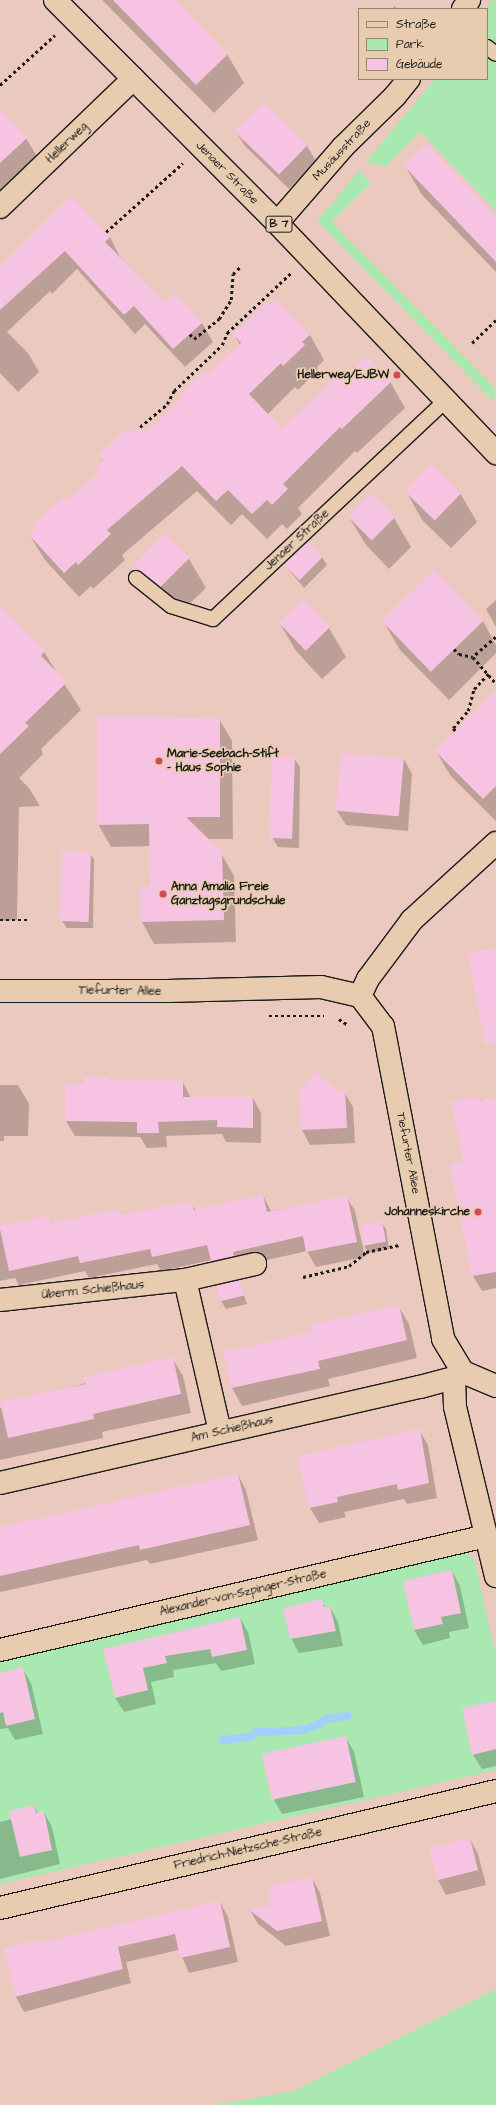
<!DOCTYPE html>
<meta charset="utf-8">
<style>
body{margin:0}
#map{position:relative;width:496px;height:2105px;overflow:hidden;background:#ecc9be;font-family:"Architects Daughter",sans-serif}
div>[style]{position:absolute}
.green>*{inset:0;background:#a9e8b0}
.shadow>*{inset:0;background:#0003}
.stream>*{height:8px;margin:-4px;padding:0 4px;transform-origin:4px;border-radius:4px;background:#a0d0fd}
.building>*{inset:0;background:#f7c3e2;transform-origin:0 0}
.path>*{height:2.5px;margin-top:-1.25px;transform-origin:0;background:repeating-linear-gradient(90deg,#1c1c1c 0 3px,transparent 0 6px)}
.roads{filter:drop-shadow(1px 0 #1c1c1c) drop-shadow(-1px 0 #1c1c1c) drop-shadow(0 1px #1c1c1c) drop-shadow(0 -1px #1c1c1c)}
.lane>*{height:14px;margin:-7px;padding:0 7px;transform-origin:7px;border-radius:7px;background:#e8ccaf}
.street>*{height:22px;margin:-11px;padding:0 11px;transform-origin:11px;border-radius:11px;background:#e8ccaf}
.primary>*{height:22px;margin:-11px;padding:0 11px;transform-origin:11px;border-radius:11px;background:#e8ccaf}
.dots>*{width:11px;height:11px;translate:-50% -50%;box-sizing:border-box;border:2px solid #e8ccaf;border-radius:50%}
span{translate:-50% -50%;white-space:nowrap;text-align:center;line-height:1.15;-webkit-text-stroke:3.5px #e8ccaf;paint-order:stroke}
.shield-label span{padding:1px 3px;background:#e8ccaf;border:1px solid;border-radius:3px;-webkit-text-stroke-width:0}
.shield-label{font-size:11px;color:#1c1c1c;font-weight:700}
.street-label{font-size:12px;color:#1c1c1c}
.poi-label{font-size:12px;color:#1c1c1c;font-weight:700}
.right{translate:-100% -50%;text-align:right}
.left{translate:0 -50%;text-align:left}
.legend{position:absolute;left:358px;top:8px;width:130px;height:72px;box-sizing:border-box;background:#e8ccaf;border:1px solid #968674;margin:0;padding:5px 7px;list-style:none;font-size:12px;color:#1c1c1c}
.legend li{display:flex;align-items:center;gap:8px;height:20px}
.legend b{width:20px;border:1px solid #968674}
</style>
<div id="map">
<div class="green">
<div style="clip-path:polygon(492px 0,496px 0,496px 211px,420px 132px,386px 166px,371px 164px,367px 160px,435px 79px,487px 79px,486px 9px)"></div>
<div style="clip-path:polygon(359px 170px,371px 183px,332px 222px,495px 388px,494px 402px,317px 221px)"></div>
<div style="clip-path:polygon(466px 1552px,474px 1558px,496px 1656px,496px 1770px,0 1884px,0 1660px)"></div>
<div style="clip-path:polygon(496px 1989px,496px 2105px,214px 2105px,294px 2091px)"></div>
</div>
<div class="shadow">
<div style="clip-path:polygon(102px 0,174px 0,227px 54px,244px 83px,214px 113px)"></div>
<div style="clip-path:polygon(394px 6px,398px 9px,392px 9px)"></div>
<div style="clip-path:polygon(263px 104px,307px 146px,316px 161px,289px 189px,245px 146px,236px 132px)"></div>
<div style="clip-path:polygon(0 113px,26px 138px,41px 163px,0 201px)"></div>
<div style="clip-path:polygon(405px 166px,496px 217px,496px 272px,422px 195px)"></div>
<div style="clip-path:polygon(110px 237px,120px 257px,165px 304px,202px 323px,213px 342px,185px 367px,145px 324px,135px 334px,77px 269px,52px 294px,50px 291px,7px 332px,28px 353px,39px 372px,18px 392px,0 373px,0 268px)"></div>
<div style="clip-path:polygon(276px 300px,310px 335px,324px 360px,317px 367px,318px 370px,298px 390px,295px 387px,267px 415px,281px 430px,367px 357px,391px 383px,405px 408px,357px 453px,355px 451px,298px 508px,302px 514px,287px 529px,282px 524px,267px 539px,242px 514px,231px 525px,197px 491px,122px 555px,125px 560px,93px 589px,91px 586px,79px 597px,45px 560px,30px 536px,100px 472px,103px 462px,99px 456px,133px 435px,145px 434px,183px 399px,181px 394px,207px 377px,240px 345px,234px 334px)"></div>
<div style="clip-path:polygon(406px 491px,460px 493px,477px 522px,451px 548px,422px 520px)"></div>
<div style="clip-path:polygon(371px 495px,394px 518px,411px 547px,389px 569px,366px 545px,349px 517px)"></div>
<div style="clip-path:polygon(165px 534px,189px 559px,206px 588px,178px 615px,150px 593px,134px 564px)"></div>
<div style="clip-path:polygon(322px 557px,327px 565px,304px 588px,285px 565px)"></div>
<div style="clip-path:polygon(303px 600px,329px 628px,346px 657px,322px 679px,296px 651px,279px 622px)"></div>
<div style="clip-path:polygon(496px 600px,496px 627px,486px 609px)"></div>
<div style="clip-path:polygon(0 614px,44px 652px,81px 710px,41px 749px,43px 754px,19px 778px,29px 788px,40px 806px,19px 807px,17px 920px,0 921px)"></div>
<div style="clip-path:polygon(383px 621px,483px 621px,496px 645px,496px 653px,449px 700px,400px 650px)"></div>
<div style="clip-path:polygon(496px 708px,496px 821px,450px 775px,436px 751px)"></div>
<div style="clip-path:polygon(219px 719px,232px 741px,233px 839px,207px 839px,221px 853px,234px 876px,236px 942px,154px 944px,142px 922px,141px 887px,151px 886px,151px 846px,111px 847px,98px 824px)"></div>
<div style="clip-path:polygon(294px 758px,300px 767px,299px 848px,278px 847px,272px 837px)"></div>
<div style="clip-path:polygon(404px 759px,412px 774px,408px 831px,346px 825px,337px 811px)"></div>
<div style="clip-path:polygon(90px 853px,94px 860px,93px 928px,67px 928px,62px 921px)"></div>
<div style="clip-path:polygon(107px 1078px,109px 1081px,182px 1081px,191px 1098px,253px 1098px,261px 1113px,261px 1143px,226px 1142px,222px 1134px,166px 1136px,167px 1147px,147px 1148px,140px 1137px,75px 1136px,66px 1121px,85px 1085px)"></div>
<div style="clip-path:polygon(0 1085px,18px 1085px,29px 1104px,28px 1136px,4px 1136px,4px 1141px,0 1141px)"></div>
<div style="clip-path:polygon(344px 1092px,353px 1107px,355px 1143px,310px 1145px,302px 1130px,338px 1093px)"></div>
<div style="clip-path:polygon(479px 1097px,482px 1103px,496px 1099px,496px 1288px,482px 1291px,473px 1276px,451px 1165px,466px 1162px)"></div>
<div style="clip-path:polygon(263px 1196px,271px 1211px,346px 1196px,355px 1211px,365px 1257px,316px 1267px,307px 1251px,241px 1266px,221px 1276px,212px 1260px,161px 1271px,157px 1264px,89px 1278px,85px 1271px,19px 1285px,15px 1278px,0 1281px,0 1227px,48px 1217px,52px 1224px,120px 1210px,123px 1216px,191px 1202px,196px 1211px)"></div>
<div style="clip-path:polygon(381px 1222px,386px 1229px,389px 1249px,369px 1253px,364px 1246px)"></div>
<div style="clip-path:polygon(239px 1281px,247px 1304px,226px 1309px,221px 1301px)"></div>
<div style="clip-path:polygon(399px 1307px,409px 1324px,417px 1358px,328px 1379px,330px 1386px,242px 1406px,232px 1388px,313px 1333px)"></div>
<div style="clip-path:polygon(172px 1358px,183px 1376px,191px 1413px,102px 1432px,103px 1438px,0 1460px,0 1408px)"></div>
<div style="clip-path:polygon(419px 1430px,428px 1445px,437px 1498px,407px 1504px,404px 1499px,344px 1512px,346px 1517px,319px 1523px,310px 1508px,299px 1457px)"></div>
<div style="clip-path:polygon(238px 1475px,246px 1490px,258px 1540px,150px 1564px,147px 1560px,0 1592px,0 1528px)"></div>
<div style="clip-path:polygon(452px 1571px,460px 1586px,469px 1628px,449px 1632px,450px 1638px,423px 1645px,414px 1630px)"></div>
<div style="clip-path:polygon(321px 1600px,326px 1608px,330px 1607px,338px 1622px,343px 1646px,299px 1653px,291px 1638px)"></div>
<div style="clip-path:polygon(240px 1618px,248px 1632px,255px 1664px,221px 1671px,216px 1663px,173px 1670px,174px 1677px,151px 1682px,156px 1704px,124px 1712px,115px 1698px,105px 1650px)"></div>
<div style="clip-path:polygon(23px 1669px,31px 1683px,43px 1734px,15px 1740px,8px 1728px,0 1729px,0 1674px)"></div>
<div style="clip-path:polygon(496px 1708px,496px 1766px,482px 1769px,473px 1755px)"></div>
<div style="clip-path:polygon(346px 1738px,354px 1752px,364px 1797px,282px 1814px,274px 1800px)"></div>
<div style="clip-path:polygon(34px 1806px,38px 1814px,44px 1812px,52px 1827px,60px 1864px,0 1879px,0 1822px,12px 1819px)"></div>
<div style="clip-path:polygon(470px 1839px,478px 1854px,486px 1885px,446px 1895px,438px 1880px,430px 1849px)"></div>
<div style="clip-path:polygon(312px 1878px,320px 1893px,330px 1936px,286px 1946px,258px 1924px,250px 1910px,272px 1905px)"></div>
<div style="clip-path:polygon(220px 1902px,228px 1917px,238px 1962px,189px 1973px,179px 1950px,126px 1962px,131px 1983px,24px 2012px,16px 1997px,38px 1941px,39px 1944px)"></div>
</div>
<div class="stream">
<div style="left:223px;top:1740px;width:27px;rotate:-6deg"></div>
<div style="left:250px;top:1737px;width:9px;rotate:-36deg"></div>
<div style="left:257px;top:1732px;width:46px;rotate:-2.5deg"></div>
<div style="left:303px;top:1730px;width:15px;rotate:-20deg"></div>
<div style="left:317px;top:1725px;width:11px;rotate:-34deg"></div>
<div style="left:326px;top:1719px;width:22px;rotate:-8deg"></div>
</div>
<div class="building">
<div style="clip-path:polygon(113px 0,175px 0,228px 54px,196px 85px)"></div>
<div style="left:263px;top:102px;width:62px;height:41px;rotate:44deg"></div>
<div style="clip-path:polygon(0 109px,27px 138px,0 163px)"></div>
<div style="clip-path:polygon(427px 144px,496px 216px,496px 262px,404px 166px)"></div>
<div style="clip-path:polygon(71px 196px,110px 237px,105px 242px,165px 303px,176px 293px,202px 323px,173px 349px,134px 306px,124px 315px,65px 251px,0 310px,0 267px)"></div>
<div style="clip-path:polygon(276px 299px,310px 335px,302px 342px,305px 345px,283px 366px,281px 363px,249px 394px,282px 429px,343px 371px,347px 374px,367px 356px,391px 382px,342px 429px,340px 427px,283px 484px,288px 489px,272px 505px,267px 500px,252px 514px,228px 490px,216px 501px,182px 466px,107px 530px,111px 534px,78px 565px,76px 562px,64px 573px,29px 535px,36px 529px,33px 525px,63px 497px,66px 501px,100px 471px,96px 467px,103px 461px,98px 455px,128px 428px,133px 434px,140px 427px,145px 432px,183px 398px,180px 394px,203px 371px,207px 375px,241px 343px,233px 334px,267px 302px,270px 305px)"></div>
<div style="left:431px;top:464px;width:42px;height:38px;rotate:44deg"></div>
<div style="left:371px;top:493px;width:34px;height:33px;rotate:45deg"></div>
<div style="left:165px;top:533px;width:35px;height:45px;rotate:45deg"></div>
<div style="left:308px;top:542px;width:21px;height:33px;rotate:45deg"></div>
<div style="left:434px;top:570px;width:71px;height:73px;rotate:46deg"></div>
<div style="left:303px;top:599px;width:39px;height:34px;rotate:46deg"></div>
<div style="clip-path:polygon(0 605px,45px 651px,41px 656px,67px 682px,25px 723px,29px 726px,0 754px)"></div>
<div style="clip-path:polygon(496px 691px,496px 786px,483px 799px,435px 751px)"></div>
<div style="clip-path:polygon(97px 716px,220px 718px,220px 817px,186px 817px,222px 852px,224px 920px,141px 922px,140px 886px,150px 886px,149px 824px,97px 825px)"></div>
<div style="left:341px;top:753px;width:63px;height:58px;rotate:5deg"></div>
<div style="left:272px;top:756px;width:23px;height:82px;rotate:2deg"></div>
<div style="left:62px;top:851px;width:29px;height:70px;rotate:2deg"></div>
<div style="clip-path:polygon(496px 947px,496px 1043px,485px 1044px,468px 953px)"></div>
<div style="clip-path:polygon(315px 1071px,338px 1092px,345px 1091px,347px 1128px,301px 1130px,299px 1092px)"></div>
<div style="clip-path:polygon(84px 1077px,108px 1077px,108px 1080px,183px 1080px,183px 1097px,253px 1097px,253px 1128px,217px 1127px,217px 1120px,158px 1122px,159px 1133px,137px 1133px,137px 1122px,65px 1121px,65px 1084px,84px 1084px)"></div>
<div style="clip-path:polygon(479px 1096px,481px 1102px,496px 1098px,496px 1272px,472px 1276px,450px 1164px,464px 1161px,451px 1102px)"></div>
<div style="clip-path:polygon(263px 1195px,267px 1212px,347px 1195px,357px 1242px,306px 1252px,303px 1236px,233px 1252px,234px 1256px,211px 1261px,207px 1245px,152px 1257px,150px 1249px,80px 1263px,78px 1256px,9px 1271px,0 1229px,0 1226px,49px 1216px,51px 1223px,120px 1209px,122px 1215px,192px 1201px,194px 1210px)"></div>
<div style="left:382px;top:1221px;width:21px;height:22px;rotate:79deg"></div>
<div style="left:240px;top:1280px;width:16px;height:24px;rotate:76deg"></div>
<div style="clip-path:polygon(399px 1305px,407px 1340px,318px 1361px,320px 1369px,231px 1388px,223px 1352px,312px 1332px,310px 1325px)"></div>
<div style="clip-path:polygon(173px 1357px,181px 1394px,93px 1414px,94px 1419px,8px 1438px,0 1402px,86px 1384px,84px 1377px)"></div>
<div style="clip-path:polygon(420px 1429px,429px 1483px,398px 1490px,397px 1484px,337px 1497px,338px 1502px,309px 1508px,297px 1456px)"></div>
<div style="clip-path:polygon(238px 1474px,250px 1525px,140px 1550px,139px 1545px,0 1576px,0 1527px)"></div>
<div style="clip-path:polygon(452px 1570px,461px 1613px,441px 1617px,443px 1624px,414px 1630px,403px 1581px)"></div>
<div style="clip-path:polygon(322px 1599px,324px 1607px,330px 1606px,336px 1631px,290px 1639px,283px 1608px)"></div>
<div style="clip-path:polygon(240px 1617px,247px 1650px,212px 1657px,210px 1649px,165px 1656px,167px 1663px,143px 1668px,148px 1690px,115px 1698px,103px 1649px)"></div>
<div style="clip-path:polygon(23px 1667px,35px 1719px,6px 1726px,3px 1712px,0 1713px,0 1673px)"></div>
<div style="clip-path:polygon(496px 1701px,496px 1749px,472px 1755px,462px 1708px)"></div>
<div style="left:346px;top:1736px;width:47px;height:86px;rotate:78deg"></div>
<div style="clip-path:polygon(34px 1805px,36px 1813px,44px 1811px,52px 1850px,20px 1857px,9px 1811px)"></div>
<div style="left:470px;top:1838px;width:33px;height:42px;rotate:76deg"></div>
<div style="clip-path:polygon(312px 1877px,322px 1921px,277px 1931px,248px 1909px,271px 1905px,267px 1887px)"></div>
<div style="clip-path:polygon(220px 1901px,230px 1947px,180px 1958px,175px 1934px,118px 1947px,123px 1969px,15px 1997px,4px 1948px,39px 1940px,39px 1943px)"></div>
</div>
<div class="path">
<div style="left:0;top:85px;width:74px;rotate:-42.3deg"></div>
<div style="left:106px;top:232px;width:103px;rotate:-41.9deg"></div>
<div style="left:190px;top:334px;width:6px;rotate:51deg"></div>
<div style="left:194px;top:339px;width:32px;rotate:-39deg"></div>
<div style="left:219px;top:319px;width:22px;rotate:-58deg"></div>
<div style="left:231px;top:300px;width:26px;rotate:-86deg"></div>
<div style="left:233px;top:274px;width:10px;rotate:-45deg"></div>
<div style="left:472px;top:343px;width:33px;rotate:-44deg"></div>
<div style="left:140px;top:427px;width:35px;rotate:-40deg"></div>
<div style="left:167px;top:404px;width:15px;rotate:-62deg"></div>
<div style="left:174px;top:391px;width:66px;rotate:-43.8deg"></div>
<div style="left:222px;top:345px;width:13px;rotate:-67deg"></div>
<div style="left:227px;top:333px;width:88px;rotate:-43.2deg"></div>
<div style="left:496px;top:637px;width:30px;rotate:139deg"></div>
<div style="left:473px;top:657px;width:35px;rotate:49deg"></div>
<div style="left:454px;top:649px;width:7px;rotate:45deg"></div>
<div style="left:459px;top:654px;width:14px;rotate:12deg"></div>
<div style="left:455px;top:731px;width:4px;rotate:-124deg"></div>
<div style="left:453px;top:728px;width:23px;rotate:-49deg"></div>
<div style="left:468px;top:711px;width:23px;rotate:-75deg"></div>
<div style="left:474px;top:689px;width:21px;rotate:-47deg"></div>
<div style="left:0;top:920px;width:27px"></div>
<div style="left:269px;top:1016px;width:55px"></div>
<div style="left:339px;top:1019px;width:11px;rotate:34deg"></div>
<div style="left:303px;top:1277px;width:47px;rotate:-13.4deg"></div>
<div style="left:349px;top:1266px;width:22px;rotate:-39deg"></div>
<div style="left:366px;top:1252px;width:34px;rotate:-12deg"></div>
</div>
<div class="roads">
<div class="lane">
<div style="left:487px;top:47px;width:11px;rotate:38deg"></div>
<div style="left:136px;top:578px;width:45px;rotate:38.7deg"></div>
<div style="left:171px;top:606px;width:44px;rotate:17.2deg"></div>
<div style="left:213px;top:619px;width:320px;rotate:-43.2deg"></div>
</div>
<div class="street">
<div style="left:463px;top:9px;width:11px;rotate:-56deg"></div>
<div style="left:0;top:207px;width:185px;rotate:-43.9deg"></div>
<div style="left:277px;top:223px;width:101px;rotate:-49deg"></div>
<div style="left:343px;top:147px;width:73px;rotate:-44.4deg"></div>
<div style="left:395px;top:96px;width:22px;rotate:-51deg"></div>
<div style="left:0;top:991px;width:167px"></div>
<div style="left:167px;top:991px;width:154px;rotate:-1.5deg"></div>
<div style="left:321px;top:987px;width:40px;rotate:13deg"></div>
<div style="left:360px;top:996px;width:38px;rotate:53deg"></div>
<div style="left:383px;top:1026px;width:319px;rotate:79.1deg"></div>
<div style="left:443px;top:1339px;width:39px;rotate:59deg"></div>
<div style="left:463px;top:1372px;width:36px;rotate:23deg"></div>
<div style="left:360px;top:996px;width:19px;rotate:-65deg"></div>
<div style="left:368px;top:979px;width:74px;rotate:-53.3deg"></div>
<div style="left:412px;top:920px;width:114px;rotate:-42.5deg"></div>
<div style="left:185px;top:1280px;width:156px;rotate:77deg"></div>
<div style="left:0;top:1300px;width:186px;rotate:-6.2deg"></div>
<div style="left:185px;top:1280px;width:72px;rotate:-12.9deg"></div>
<div style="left:454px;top:1378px;width:29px;rotate:88deg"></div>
<div style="left:455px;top:1407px;width:174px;rotate:76.4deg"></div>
<div style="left:0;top:1483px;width:431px;rotate:-12.9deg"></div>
<div style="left:420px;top:1387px;width:35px;rotate:-15deg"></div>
<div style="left:454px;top:1378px;width:11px;rotate:-34deg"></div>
<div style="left:0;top:1650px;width:499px;rotate:-13.2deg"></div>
<div style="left:0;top:1908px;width:510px;rotate:-13.27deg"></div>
</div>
<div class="primary">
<div style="left:55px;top:0;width:315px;rotate:45.1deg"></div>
<div style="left:277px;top:223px;width:318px;rotate:46.4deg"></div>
</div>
</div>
<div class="dots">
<div style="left:397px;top:375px;background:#d1495b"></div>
<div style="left:159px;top:761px;background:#d1495b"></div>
<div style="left:163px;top:894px;background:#d1495b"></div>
<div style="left:478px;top:1212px;background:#d1495b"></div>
</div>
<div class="shield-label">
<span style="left:279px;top:224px">B 7</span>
</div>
<div class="street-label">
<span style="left:67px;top:143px;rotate:-44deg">Hellerweg</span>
<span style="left:342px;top:150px;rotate:-47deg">Musäusstraße</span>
<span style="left:227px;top:173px;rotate:45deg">Jenaer Straße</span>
<span style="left:297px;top:540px;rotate:-43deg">Jenaer Straße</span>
<span style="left:120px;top:991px;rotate:1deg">Tiefurter Allee</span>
<span style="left:408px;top:1153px;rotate:79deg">Tiefurter Allee</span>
<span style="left:93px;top:1290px;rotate:-6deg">Überm Schießhaus</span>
<span style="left:232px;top:1429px;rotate:-13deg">Am Schießhaus</span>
<span style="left:243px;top:1593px;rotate:-13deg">Alexander-von-Szpinger-Straße</span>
<span style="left:248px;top:1849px;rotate:-13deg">Friedrich-Nietzsche-Straße</span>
</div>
<div class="poi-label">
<span class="right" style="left:389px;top:375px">Hellerweg/EJBW</span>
<span class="left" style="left:167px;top:761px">Marie-Seebach-Stift<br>- Haus Sophie</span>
<span class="left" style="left:171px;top:894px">Anna Amalia Freie<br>Ganztagsgrundschule</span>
<span class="right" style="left:470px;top:1212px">Johanneskirche</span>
</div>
<ul class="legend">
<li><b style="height:5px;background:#e8ccaf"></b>Straße</li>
<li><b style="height:11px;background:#a9e8b0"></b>Park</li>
<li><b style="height:11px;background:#f7c3e2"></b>Gebäude</li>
</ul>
</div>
